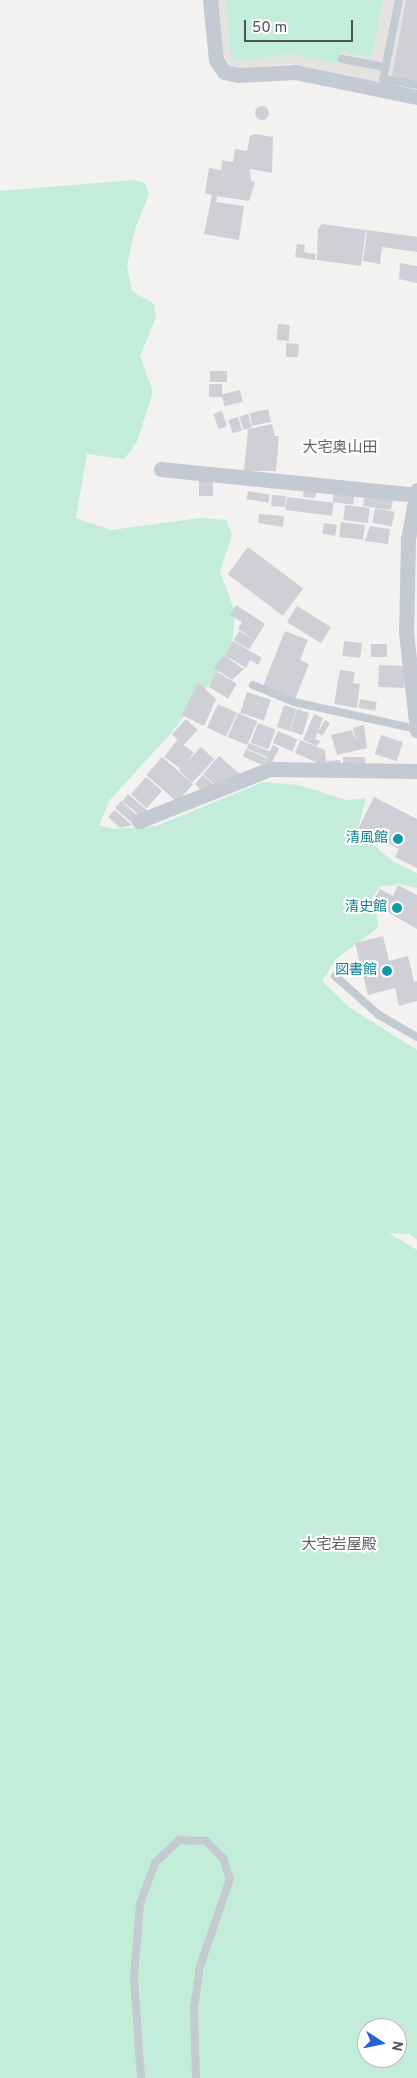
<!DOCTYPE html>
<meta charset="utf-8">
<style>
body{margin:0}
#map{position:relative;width:417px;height:2078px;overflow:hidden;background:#f3f2f1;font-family:Overpass,"Noto Sans JP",sans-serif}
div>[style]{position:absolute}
.education>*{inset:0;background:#e4e3e2}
.green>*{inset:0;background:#c4edd9}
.building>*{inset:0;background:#cfd0d5;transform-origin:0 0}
.round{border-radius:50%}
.service>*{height:8px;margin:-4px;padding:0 4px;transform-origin:4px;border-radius:4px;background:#c3cad2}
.minor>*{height:15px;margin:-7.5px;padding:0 7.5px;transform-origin:7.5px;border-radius:7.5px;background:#c3cad2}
.dots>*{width:14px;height:14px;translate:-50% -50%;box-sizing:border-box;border:2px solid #fff;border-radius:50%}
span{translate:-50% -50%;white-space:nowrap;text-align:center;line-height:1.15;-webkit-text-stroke:4px #fff;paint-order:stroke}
.culture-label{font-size:14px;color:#0d838f}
.right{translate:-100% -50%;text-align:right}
.neighbourhood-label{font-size:15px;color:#5e6166}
.north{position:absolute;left:357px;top:2018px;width:50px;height:50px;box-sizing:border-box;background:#fff;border:1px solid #b7babe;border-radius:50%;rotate:101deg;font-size:14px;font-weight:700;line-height:20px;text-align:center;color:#4a525d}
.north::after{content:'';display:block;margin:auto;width:18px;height:22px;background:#285fd7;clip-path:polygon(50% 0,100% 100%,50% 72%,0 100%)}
.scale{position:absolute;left:244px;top:20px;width:109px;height:22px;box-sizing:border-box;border:2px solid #4a525d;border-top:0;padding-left:6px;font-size:15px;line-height:18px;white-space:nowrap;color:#4a525d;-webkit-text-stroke:4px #fff;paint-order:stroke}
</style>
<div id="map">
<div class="education">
<div style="clip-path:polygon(217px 0,417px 0,417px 89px,291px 64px,234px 69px,223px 64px)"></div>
</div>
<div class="green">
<div style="clip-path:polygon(226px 0,383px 0,371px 58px,341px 52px,338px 64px,292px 54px,236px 61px,231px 56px)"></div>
<div style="clip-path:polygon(evenodd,134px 180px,145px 183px,149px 195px,135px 229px,127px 266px,132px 291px,154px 304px,156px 318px,140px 356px,153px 392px,137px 442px,124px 459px,87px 454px,76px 518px,111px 530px,200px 518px,226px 520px,232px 535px,220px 572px,235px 612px,231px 656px,171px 733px,110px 800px,99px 825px,113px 829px,156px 826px,263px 782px,299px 785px,346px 800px,366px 798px,357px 832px,394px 862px,417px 873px,417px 888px,399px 884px,379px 887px,368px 905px,377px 915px,378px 928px,337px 958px,322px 981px,349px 1007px,417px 1050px,417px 1240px,409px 1234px,389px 1233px,417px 1250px,417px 2078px,0 2078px,0 191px,134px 180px,367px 2028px,397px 2028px,397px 2058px,367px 2058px,367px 2028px)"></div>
</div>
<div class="building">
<div style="clip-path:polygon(406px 0,417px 0,417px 82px,392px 76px)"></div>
<div class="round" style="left:255px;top:106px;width:14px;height:14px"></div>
<div style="clip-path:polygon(255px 134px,273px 137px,272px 173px,250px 169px,251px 181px,255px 182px,249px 201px,217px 196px,216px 202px,244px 206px,239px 240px,204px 234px,212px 195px,205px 193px,209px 168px,221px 170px,222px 160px,233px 162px,235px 149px,247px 151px,250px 136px)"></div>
<div style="clip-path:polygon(322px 224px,366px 230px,361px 266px,317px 260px,318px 229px)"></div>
<div style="clip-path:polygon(367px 230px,417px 237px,417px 252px,382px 247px,380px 264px,363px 261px)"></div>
<div style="clip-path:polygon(297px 244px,305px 245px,304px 252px,316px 254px,315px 260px,295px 257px)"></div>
<div style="clip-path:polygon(400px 263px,417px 266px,417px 283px,399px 279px)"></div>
<div style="left:278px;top:324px;width:12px;height:16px;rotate:5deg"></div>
<div style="clip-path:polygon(286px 343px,299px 344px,298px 357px,286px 357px)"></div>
<div style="left:210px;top:371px;width:17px;height:11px"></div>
<div style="left:209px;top:384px;width:13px;height:13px"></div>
<div style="left:240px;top:390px;width:12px;height:19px;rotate:76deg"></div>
<div style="left:268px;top:409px;width:13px;height:19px;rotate:77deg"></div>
<div style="left:222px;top:411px;width:16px;height:9px;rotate:72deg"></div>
<div style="left:248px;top:414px;width:14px;height:9px;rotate:73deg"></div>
<div style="left:238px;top:417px;width:14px;height:10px;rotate:73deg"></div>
<div style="clip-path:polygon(272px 424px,275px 436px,279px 436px,276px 471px,244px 471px,248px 429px)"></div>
<div style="left:199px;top:479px;width:14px;height:17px"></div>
<div style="clip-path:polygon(304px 487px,317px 489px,315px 498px,303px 497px)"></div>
<div style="left:334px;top:490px;width:21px;height:12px;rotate:8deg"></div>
<div style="left:248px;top:491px;width:22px;height:8px;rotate:10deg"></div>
<div style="clip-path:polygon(365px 493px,394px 494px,391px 510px,363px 506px)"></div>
<div style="left:272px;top:495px;width:14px;height:11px;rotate:4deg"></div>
<div style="left:287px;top:497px;width:47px;height:13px;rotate:7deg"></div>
<div style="left:345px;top:505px;width:25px;height:15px;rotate:7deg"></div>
<div style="left:375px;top:508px;width:20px;height:15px;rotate:11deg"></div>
<div style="clip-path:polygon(259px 514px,284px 516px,283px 527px,258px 523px)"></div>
<div style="left:341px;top:522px;width:24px;height:15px;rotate:7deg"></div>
<div style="left:324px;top:523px;width:13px;height:11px;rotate:9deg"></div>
<div style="clip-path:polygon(370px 526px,390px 529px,388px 544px,365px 541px)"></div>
<div style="left:248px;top:547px;width:69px;height:34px;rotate:37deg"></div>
<div style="clip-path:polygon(236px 605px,265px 624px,255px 640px,238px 629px,242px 622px,230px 615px)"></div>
<div style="left:297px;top:606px;width:40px;height:19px;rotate:32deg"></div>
<div style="left:239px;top:631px;width:18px;height:11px;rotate:29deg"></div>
<div style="clip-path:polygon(285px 631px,308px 640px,300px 660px,309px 664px,295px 699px,263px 686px)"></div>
<div style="clip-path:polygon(233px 641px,262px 658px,258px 665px,250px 660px,246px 668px,225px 655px)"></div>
<div style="left:344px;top:641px;width:18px;height:15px;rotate:6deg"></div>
<div style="left:371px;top:644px;width:16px;height:13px"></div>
<div style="clip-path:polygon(223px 655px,244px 669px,232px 680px,214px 668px)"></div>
<div style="left:379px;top:665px;width:26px;height:22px;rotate:2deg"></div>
<div style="clip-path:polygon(340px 670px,355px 672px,353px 683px,360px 684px,357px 708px,334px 704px)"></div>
<div style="left:217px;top:672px;width:23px;height:17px;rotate:31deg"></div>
<div style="clip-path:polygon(198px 682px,216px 699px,204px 726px,182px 715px)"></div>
<div style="left:247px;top:692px;width:25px;height:22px;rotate:18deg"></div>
<div style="left:360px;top:699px;width:17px;height:9px;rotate:10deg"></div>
<div style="left:218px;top:704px;width:21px;height:26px;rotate:25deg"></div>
<div style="left:284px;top:705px;width:13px;height:23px;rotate:18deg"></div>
<div style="left:297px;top:709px;width:13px;height:23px;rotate:18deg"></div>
<div style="left:238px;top:713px;width:21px;height:26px;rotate:23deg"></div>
<div style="clip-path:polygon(314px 714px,323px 718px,315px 739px,320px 741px,317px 746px,303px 740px)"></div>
<div style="left:186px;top:719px;width:16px;height:21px;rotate:43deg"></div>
<div style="left:325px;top:720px;width:6px;height:15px;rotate:31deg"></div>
<div style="left:258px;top:723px;width:19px;height:21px;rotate:21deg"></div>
<div style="clip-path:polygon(364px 725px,367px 748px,337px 755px,331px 735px,352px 730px,357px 743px,353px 728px)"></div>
<div style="left:278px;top:731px;width:21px;height:13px;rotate:23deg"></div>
<div style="left:381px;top:735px;width:23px;height:20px;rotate:18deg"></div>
<div style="left:177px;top:740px;width:21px;height:21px;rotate:37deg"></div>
<div style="clip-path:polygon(300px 740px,325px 750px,326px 761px,340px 760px,341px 766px,327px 767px,327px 761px,325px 766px,295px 753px)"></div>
<div style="left:249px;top:743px;width:22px;height:6px;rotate:22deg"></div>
<div style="left:273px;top:745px;width:7px;height:20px;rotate:27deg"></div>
<div style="left:201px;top:747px;width:18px;height:32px;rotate:43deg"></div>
<div style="left:246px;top:749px;width:22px;height:8px;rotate:24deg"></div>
<div style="clip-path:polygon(219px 756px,240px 774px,216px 785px,203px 774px)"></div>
<div style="left:162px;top:757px;width:41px;height:24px;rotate:41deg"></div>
<div style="left:365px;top:757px;width:7px;height:22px;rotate:90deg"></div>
<div style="clip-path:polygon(203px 775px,215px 785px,202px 791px,195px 784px)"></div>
<div style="left:146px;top:777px;width:21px;height:23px;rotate:41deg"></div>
<div style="left:128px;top:794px;width:25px;height:9px;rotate:40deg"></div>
<div style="clip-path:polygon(374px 797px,417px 819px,417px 868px,395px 857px,399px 849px,358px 829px)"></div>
<div style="left:121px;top:801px;width:25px;height:9px;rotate:42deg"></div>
<div style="clip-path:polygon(115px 810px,132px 825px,120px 828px,108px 817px)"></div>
<div style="clip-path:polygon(398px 885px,417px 895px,417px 929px,372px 903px,380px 889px,393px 896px)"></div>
<div style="clip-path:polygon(383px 936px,389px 961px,408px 956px,414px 982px,417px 981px,417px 1001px,399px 1006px,395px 988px,368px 995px,355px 943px)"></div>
</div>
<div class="service">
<div style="left:399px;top:0;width:81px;rotate:101.4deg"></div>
<div style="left:383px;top:79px;width:35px;rotate:10deg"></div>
<div style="left:342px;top:59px;width:44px;rotate:10.5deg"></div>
<div style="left:253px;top:685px;width:44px;rotate:22.5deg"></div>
<div style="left:294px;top:702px;width:126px;rotate:12.4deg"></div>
<div style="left:335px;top:976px;width:59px;rotate:41.6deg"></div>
<div style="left:379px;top:1015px;width:44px;rotate:30.1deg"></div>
<div style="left:141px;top:2078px;width:101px;rotate:-94deg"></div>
<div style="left:134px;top:1977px;width:73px;rotate:-85.3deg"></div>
<div style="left:140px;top:1904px;width:44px;rotate:-69.9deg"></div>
<div style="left:155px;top:1863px;width:33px;rotate:-44deg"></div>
<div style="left:179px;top:1840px;width:27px;rotate:2deg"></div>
<div style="left:206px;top:1841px;width:24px;rotate:45deg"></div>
<div style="left:223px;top:1858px;width:22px;rotate:72deg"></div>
<div style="left:230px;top:1879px;width:92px;rotate:109deg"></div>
<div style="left:200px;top:1966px;width:41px;rotate:98.3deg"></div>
<div style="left:194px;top:2007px;width:71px;rotate:88.4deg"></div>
</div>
<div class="minor">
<div style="left:210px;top:0;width:60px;rotate:84.3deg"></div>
<div style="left:216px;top:60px;width:14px;rotate:56deg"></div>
<div style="left:224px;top:72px;width:14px;rotate:12deg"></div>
<div style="left:238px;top:75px;width:57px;rotate:-3deg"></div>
<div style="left:295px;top:72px;width:125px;rotate:11.6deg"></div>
<div style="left:161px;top:469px;width:255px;rotate:5.8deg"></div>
<div style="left:417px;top:490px;width:50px;rotate:100.4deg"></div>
<div style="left:408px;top:539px;width:93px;rotate:91.2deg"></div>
<div style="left:406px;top:632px;width:99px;rotate:83.6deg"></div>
<div style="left:139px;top:821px;width:141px;rotate:-21.7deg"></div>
<div style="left:270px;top:769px;width:147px;rotate:0.8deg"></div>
</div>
<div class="dots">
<div style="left:398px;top:839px;background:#0f9aa8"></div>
<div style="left:397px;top:908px;background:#0f9aa8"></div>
<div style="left:387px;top:971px;background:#0f9aa8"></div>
</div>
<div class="culture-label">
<span class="right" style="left:388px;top:839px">清風館</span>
<span class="right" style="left:387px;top:908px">清史館</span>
<span class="right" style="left:377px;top:971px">図書館</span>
</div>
<div class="neighbourhood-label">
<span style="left:340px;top:449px">大宅奥山田</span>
<span style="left:339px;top:1546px">大宅岩屋殿</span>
</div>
<div class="north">N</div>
<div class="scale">50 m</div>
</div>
